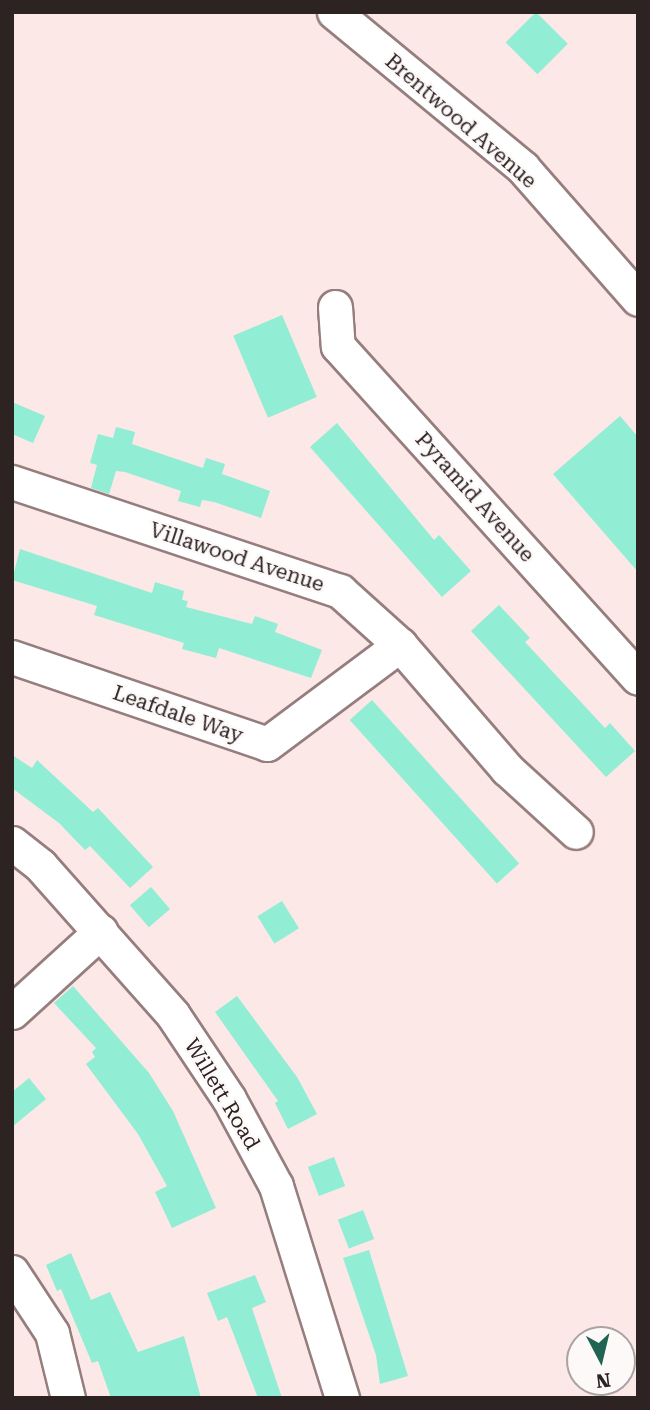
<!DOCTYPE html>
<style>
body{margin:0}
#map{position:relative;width:650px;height:1410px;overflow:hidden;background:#fce8e7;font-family:"Roboto Serif",serif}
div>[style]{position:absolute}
.building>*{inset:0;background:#91edd3;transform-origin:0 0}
.roads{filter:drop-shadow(2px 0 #957e7d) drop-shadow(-2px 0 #957e7d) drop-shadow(0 2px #957e7d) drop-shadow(0 -2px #957e7d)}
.minor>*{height:33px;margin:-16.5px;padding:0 16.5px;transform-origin:16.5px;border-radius:16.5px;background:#fff}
span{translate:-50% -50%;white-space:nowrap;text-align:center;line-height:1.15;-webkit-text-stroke:5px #fef9f9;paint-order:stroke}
.street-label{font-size:21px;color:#2c2322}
.frame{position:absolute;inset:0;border:14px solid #2c2322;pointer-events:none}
.north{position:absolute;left:566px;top:1326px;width:70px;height:70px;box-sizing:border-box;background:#fef9f9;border:2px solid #aaa3a3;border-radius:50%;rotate:173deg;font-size:19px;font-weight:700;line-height:28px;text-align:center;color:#2c2322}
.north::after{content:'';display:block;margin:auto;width:24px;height:32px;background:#216454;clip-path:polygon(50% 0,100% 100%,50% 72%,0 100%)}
</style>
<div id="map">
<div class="building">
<div style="left:536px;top:12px;width:45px;height:43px;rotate:45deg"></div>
<div style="left:282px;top:315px;width:89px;height:53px;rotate:67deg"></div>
<div style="clip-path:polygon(12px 402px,45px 416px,33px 443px,12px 434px)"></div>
<div style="clip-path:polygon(620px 416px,638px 437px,638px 572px,553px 474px)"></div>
<div style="clip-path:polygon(337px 423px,434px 540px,439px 535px,471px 571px,442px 597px,310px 447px)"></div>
<div style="clip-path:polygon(116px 427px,135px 432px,132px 444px,203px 468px,206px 458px,225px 464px,222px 474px,270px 491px,261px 518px,214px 502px,202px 500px,200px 507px,178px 501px,181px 491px,125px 472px,116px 471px,109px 494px,91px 488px,97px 465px,90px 463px,98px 434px,113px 438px)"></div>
<div style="clip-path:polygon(20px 549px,152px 593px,155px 582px,184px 591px,182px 600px,188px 601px,186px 607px,252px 624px,255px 616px,278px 624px,275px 632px,322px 650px,311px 678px,219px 648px,216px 658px,182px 649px,184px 643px,94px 615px,97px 606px,12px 580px)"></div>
<div style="clip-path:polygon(499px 605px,530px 638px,525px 642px,605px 728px,610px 723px,635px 751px,606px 777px,471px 631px)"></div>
<div style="left:372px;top:700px;width:220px;height:30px;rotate:48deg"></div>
<div style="clip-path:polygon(12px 755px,32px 768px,37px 760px,93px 812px,98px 808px,153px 867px,130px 888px,90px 846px,85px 850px,59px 823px,12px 788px)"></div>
<div style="left:151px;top:887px;width:29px;height:28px;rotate:49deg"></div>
<div style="left:282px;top:901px;width:32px;height:29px;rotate:58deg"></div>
<div style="clip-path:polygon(73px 986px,149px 1073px,173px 1111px,216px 1208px,172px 1228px,155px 1192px,167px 1186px,138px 1134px,86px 1064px,95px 1057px,92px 1052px,96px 1048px,54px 1003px)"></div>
<div style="clip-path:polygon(237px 996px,297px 1077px,317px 1114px,288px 1129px,275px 1103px,278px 1101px,215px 1012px)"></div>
<div style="clip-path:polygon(29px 1078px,46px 1099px,12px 1127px,12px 1092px)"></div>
<div style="left:334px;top:1157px;width:31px;height:28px;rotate:69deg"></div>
<div style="left:363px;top:1210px;width:31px;height:27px;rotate:69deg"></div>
<div style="clip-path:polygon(369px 1250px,408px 1376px,380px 1384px,376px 1355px,343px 1258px)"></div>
<div style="clip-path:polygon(71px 1253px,91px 1300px,110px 1292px,138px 1352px,184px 1336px,201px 1398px,111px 1398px,98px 1361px,92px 1363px,61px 1289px,57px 1291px,46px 1265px)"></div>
<div style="clip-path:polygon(255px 1275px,266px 1302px,252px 1308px,282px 1398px,258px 1398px,227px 1317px,218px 1321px,207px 1293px)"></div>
</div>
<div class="roads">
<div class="minor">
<div style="left:334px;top:12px;width:245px;rotate:39.5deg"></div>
<div style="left:523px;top:168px;width:174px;rotate:48.7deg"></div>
<div style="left:335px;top:307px;width:39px;rotate:86deg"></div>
<div style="left:338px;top:346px;width:447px;rotate:47.9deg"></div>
<div style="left:12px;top:482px;width:346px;rotate:18.4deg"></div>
<div style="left:340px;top:591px;width:81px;rotate:42deg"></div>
<div style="left:400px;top:645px;width:164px;rotate:49.2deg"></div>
<div style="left:507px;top:769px;width:93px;rotate:42.4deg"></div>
<div style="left:12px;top:657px;width:269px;rotate:18.8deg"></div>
<div style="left:267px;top:744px;width:166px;rotate:-36.7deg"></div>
<div style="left:12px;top:843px;width:36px;rotate:38deg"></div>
<div style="left:40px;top:865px;width:200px;rotate:48.4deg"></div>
<div style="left:173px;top:1015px;width:101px;rotate:56.3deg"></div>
<div style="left:229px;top:1099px;width:99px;rotate:61.6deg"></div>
<div style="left:276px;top:1186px;width:222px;rotate:72.7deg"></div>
<div style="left:12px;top:1012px;width:120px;rotate:-42.3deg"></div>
<div style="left:12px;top:1272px;width:73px;rotate:56.7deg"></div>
<div style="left:52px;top:1333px;width:67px;rotate:76.2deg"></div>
</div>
</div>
<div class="street-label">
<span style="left:461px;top:121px;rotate:41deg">Brentwood Avenue</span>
<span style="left:475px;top:497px;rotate:48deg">Pyramid Avenue</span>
<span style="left:237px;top:557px;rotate:18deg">Villawood Avenue</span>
<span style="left:178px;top:714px;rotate:19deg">Leafdale Way</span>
<span style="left:222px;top:1094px;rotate:59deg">Willett Road</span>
</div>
<div class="frame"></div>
<div class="north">N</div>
</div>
